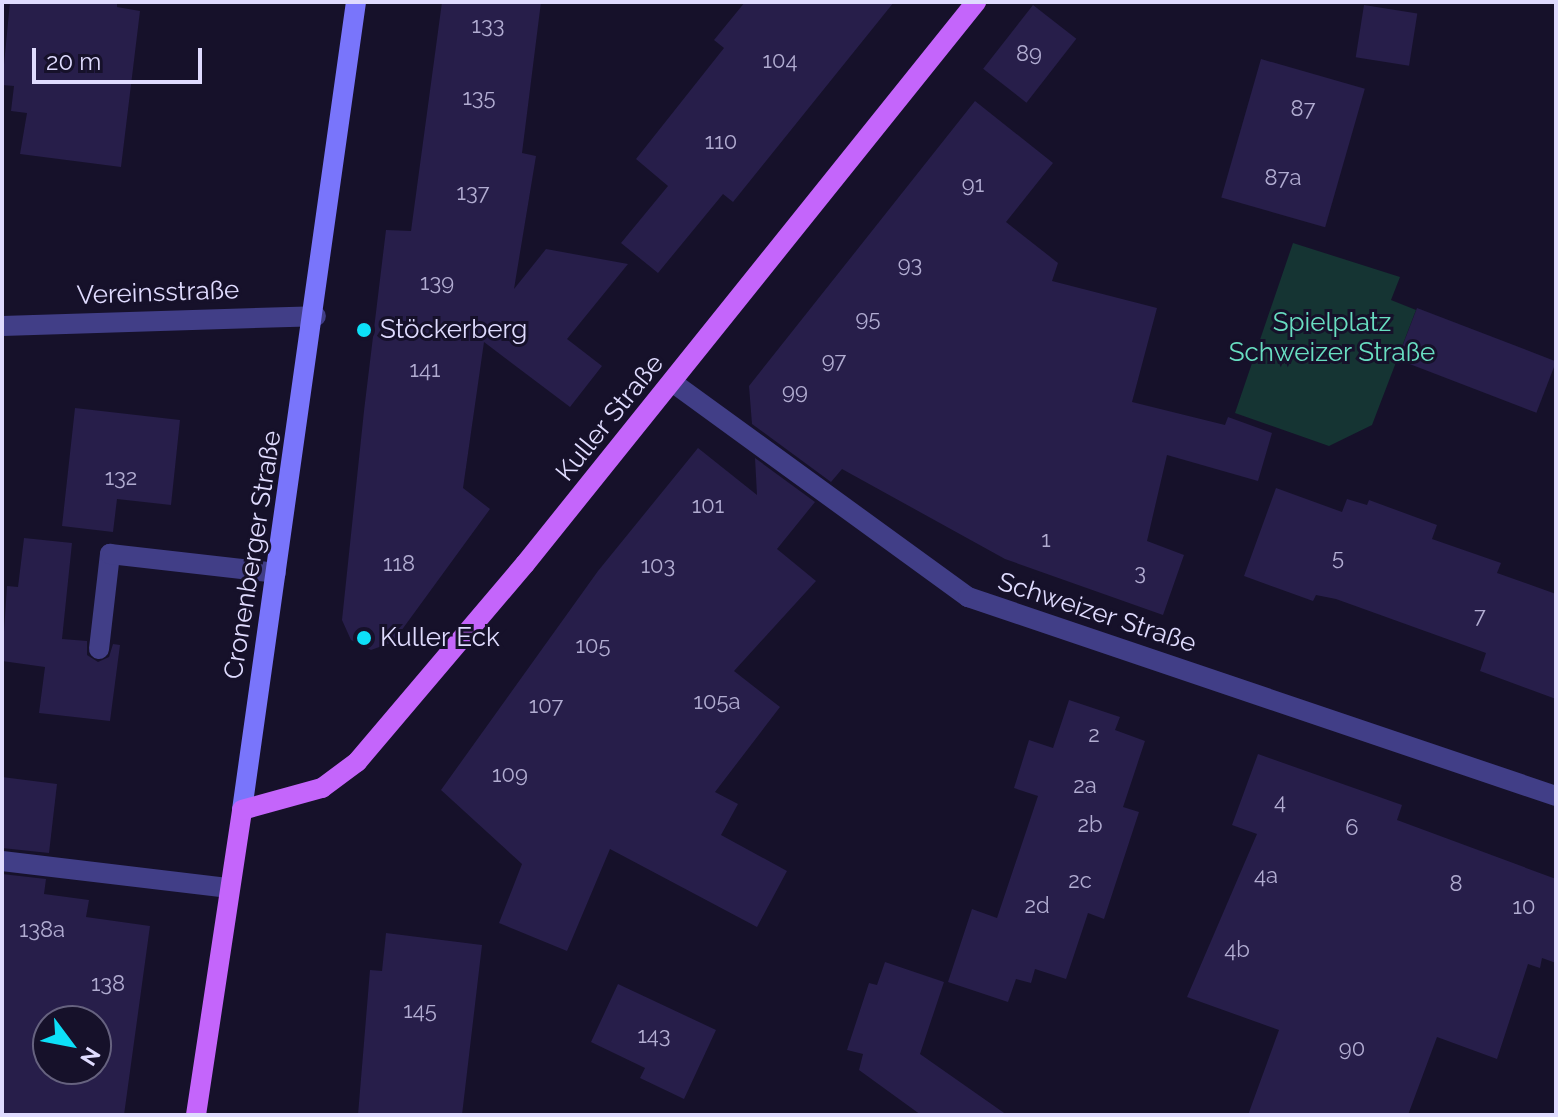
<!DOCTYPE html>
<meta charset="utf-8">
<style>
body{margin:0}
#map{position:relative;width:1558px;height:1117px;overflow:hidden;background:#16112a;font-family:Raleway,sans-serif}
div>[style]{position:absolute}
.green>*{inset:0;background:#153433}
.building>*{inset:0;background:#271e4a;transform-origin:0 0}
.lane>*{height:20px;margin:-10px;padding:0 10px;transform-origin:10px;border-radius:10px;background:#413e87}
.street>*{height:20px;margin:-10px;padding:0 10px;transform-origin:10px;border-radius:10px;background:#413e87}
.secondary>*{height:20px;margin:-10px;padding:0 10px;transform-origin:10px;border-radius:10px;background:#7975fb}
.primary>*{height:20px;margin:-10px;padding:0 10px;transform-origin:10px;border-radius:10px;background:#c465fb}
.dots>*{width:22px;height:22px;translate:-50% -50%;box-sizing:border-box;border:4px solid #16112a;border-radius:50%}
span{translate:-50% -50%;white-space:nowrap;text-align:center;line-height:1.15;-webkit-text-stroke:6px #16112a;paint-order:stroke}
.number-label{font-size:22px;color:#b1acd1}
.number-label span{-webkit-text-stroke-width:0}
.street-label{font-size:26px;color:#dfdbfe}
.park-label{font-size:26px;color:#68dec1}
.poi-label{font-size:26px;color:#dfdbfe}
.left{translate:0 -50%;text-align:left}
.frame{position:absolute;inset:0;border:4px solid #dfdbfe;pointer-events:none}
.north{position:absolute;left:32px;top:1005px;width:80px;height:80px;box-sizing:border-box;background:#16112a;border:2px solid #66627f;border-radius:50%;rotate:122deg;font-size:22px;font-weight:700;line-height:32px;text-align:center;color:#dfdbfe}
.north::after{content:'';display:block;margin:auto;width:28px;height:36px;background:#0de0f8;clip-path:polygon(50% 0,100% 100%,50% 72%,0 100%)}
.scale{position:absolute;left:32px;top:48px;width:170px;height:36px;box-sizing:border-box;border:4px solid #dfdbfe;border-top:0;padding-left:10px;font-size:24px;line-height:28px;white-space:nowrap;color:#dfdbfe;-webkit-text-stroke:6px #16112a;paint-order:stroke}
</style>
<div id="map">
<div class="green">
<div style="clip-path:polygon(1293px 243px,1400px 277px,1391px 300px,1416px 310px,1372px 425px,1329px 446px,1235px 413px)"></div>
</div>
<div class="building">
<div style="clip-path:polygon(10px 2px,117px 2px,117px 7px,140px 11px,121px 167px,20px 154px,27px 113px,11px 111px,14px 86px,2px 85px)"></div>
<div style="clip-path:polygon(442px 2px,541px 2px,522px 153px,536px 156px,514px 289px,546px 249px,628px 264px,567px 339px,602px 366px,570px 407px,484px 342px,463px 488px,490px 509px,393px 642px,371px 650px,351px 640px,342px 620px,364px 411px,386px 230px,411px 231px)"></div>
<div style="clip-path:polygon(745px 2px,894px 2px,733px 202px,723px 194px,658px 273px,621px 243px,668px 186px,636px 159px,724px 48px,714px 40px)"></div>
<div style="left:1033px;top:5px;width:55px;height:81px;rotate:38deg"></div>
<div style="left:1364px;top:5px;width:54px;height:53px;rotate:9deg"></div>
<div style="left:1261px;top:59px;width:108px;height:144px;rotate:16deg"></div>
<div style="clip-path:polygon(975px 101px,1053px 163px,1006px 222px,1058px 263px,1052px 281px,1157px 308px,1132px 402px,1225px 425px,1228px 417px,1272px 433px,1258px 481px,1167px 455px,1147px 541px,1184px 555px,1163px 615px,1005px 559px,842px 469px,831px 482px,752px 424px,749px 386px)"></div>
<div style="left:1417px;top:308px;width:149px;height:55px;rotate:21deg"></div>
<div style="clip-path:polygon(75px 408px,180px 420px,171px 505px,117px 499px,113px 532px,62px 526px)"></div>
<div style="clip-path:polygon(698px 448px,757px 495px,755px 458px,815px 502px,777px 549px,816px 581px,734px 671px,780px 707px,715px 792px,738px 804px,721px 835px,787px 871px,757px 927px,610px 849px,567px 951px,499px 923px,522px 864px,441px 790px,598px 571px)"></div>
<div style="clip-path:polygon(1276px 488px,1342px 512px,1347px 499px,1367px 505px,1369px 500px,1437px 525px,1432px 539px,1501px 563px,1497px 573px,1556px 594px,1556px 699px,1480px 671px,1486px 653px,1336px 599px,1316px 595px,1313px 601px,1244px 576px)"></div>
<div style="clip-path:polygon(24px 538px,72px 543px,62px 639px,87px 641px,87px 655px,98px 662px,109px 657px,113px 644px,120px 645px,110px 721px,39px 713px,45px 667px,2px 661px,7px 586px,18px 587px)"></div>
<div style="clip-path:polygon(1069px 700px,1120px 717px,1115px 730px,1145px 741px,1123px 807px,1139px 812px,1104px 919px,1088px 913px,1066px 979px,1035px 969px,1031px 983px,1016px 979px,1008px 1002px,948px 982px,972px 909px,997px 918px,1038px 796px,1014px 788px,1029px 740px,1053px 748px)"></div>
<div style="clip-path:polygon(1258px 754px,1402px 805px,1397px 820px,1556px 879px,1556px 963px,1542px 958px,1540px 968px,1528px 964px,1497px 1059px,1437px 1037px,1408px 1115px,1248px 1115px,1279px 1030px,1187px 997px,1257px 834px,1232px 825px)"></div>
<div style="clip-path:polygon(2px 777px,57px 784px,49px 853px,2px 848px)"></div>
<div style="clip-path:polygon(evenodd,2px 874px,46px 879px,44px 894px,89px 900px,86px 917px,150px 926px,124px 1115px,2px 1115px,2px 874px,48px 1021px,96px 1021px,96px 1069px,48px 1069px,48px 1021px)"></div>
<div style="clip-path:polygon(386px 933px,482px 945px,462px 1115px,358px 1115px,370px 970px,382px 971px)"></div>
<div style="clip-path:polygon(885px 962px,944px 982px,920px 1054px,1007px 1115px,921px 1115px,859px 1070px,863px 1054px,847px 1050px,869px 983px,877px 985px)"></div>
<div style="clip-path:polygon(618px 984px,716px 1030px,684px 1099px,640px 1078px,645px 1068px,591px 1042px)"></div>
</div>
<div class="lane">
<div style="left:99px;top:649px;width:96px;rotate:-83.4deg"></div>
<div style="left:110px;top:554px;width:167px;rotate:6.5deg"></div>
<div style="left:2px;top:861px;width:229px;rotate:6.8deg"></div>
</div>
<div class="street">
<div style="left:2px;top:326px;width:314px;rotate:-1.8deg"></div>
<div style="left:672px;top:382px;width:366px;rotate:36deg"></div>
<div style="left:968px;top:597px;width:621px;rotate:18.7deg"></div>
</div>
<div class="secondary">
<div style="left:242px;top:810px;width:816px;rotate:-81.97deg"></div>
</div>
<div class="primary">
<div style="left:196px;top:1115px;width:308px;rotate:-81.4deg"></div>
<div style="left:242px;top:810px;width:83px;rotate:-15.4deg"></div>
<div style="left:322px;top:788px;width:44px;rotate:-36.6deg"></div>
<div style="left:357px;top:762px;width:260px;rotate:-49.7deg"></div>
<div style="left:525px;top:564px;width:721px;rotate:-51.25deg"></div>
</div>
<div class="dots">
<div style="left:364px;top:330px;background:#0de0f8"></div>
<div style="left:364px;top:638px;background:#0de0f8"></div>
</div>
<div class="number-label">
<span style="left:488px;top:26px">133</span>
<span style="left:1029px;top:54px">89</span>
<span style="left:780px;top:61px">104</span>
<span style="left:479px;top:98px">135</span>
<span style="left:1303px;top:109px">87</span>
<span style="left:721px;top:142px">110</span>
<span style="left:1283px;top:178px">87a</span>
<span style="left:973px;top:185px">91</span>
<span style="left:473px;top:193px">137</span>
<span style="left:910px;top:265px">93</span>
<span style="left:437px;top:283px">139</span>
<span style="left:868px;top:319px">95</span>
<span style="left:834px;top:361px">97</span>
<span style="left:425px;top:370px">141</span>
<span style="left:795px;top:392px">99</span>
<span style="left:121px;top:478px">132</span>
<span style="left:708px;top:506px">101</span>
<span style="left:1046px;top:540px">1</span>
<span style="left:1338px;top:558px">5</span>
<span style="left:399px;top:564px">118</span>
<span style="left:658px;top:566px">103</span>
<span style="left:1140px;top:573px">3</span>
<span style="left:1480px;top:616px">7</span>
<span style="left:593px;top:646px">105</span>
<span style="left:717px;top:702px">105a</span>
<span style="left:546px;top:706px">107</span>
<span style="left:1094px;top:735px">2</span>
<span style="left:510px;top:775px">109</span>
<span style="left:1085px;top:786px">2a</span>
<span style="left:1280px;top:802px">4</span>
<span style="left:1090px;top:825px">2b</span>
<span style="left:1352px;top:828px">6</span>
<span style="left:1266px;top:876px">4a</span>
<span style="left:1080px;top:881px">2c</span>
<span style="left:1456px;top:884px">8</span>
<span style="left:1037px;top:906px">2d</span>
<span style="left:1524px;top:907px">10</span>
<span style="left:42px;top:930px">138a</span>
<span style="left:1237px;top:950px">4b</span>
<span style="left:108px;top:984px">138</span>
<span style="left:420px;top:1011px">145</span>
<span style="left:654px;top:1036px">143</span>
<span style="left:1352px;top:1049px">90</span>
</div>
<div class="street-label">
<span style="left:158px;top:293px;rotate:-2deg">Vereinsstraße</span>
<span style="left:610px;top:418px;rotate:-51deg">Kuller Straße</span>
<span style="left:253px;top:555px;rotate:-81deg">Cronenberger Straße</span>
<span style="left:1097px;top:613px;rotate:18deg">Schweizer Straße</span>
</div>
<div class="park-label">
<span style="left:1332px;top:338px">Spielplatz<br>Schweizer Straße</span>
</div>
<div class="poi-label">
<span class="left" style="left:380px;top:330px">Stöckerberg</span>
<span class="left" style="left:380px;top:638px">Kuller Eck</span>
</div>
<div class="frame"></div>
<div class="north">N</div>
<div class="scale">20 m</div>
</div>
